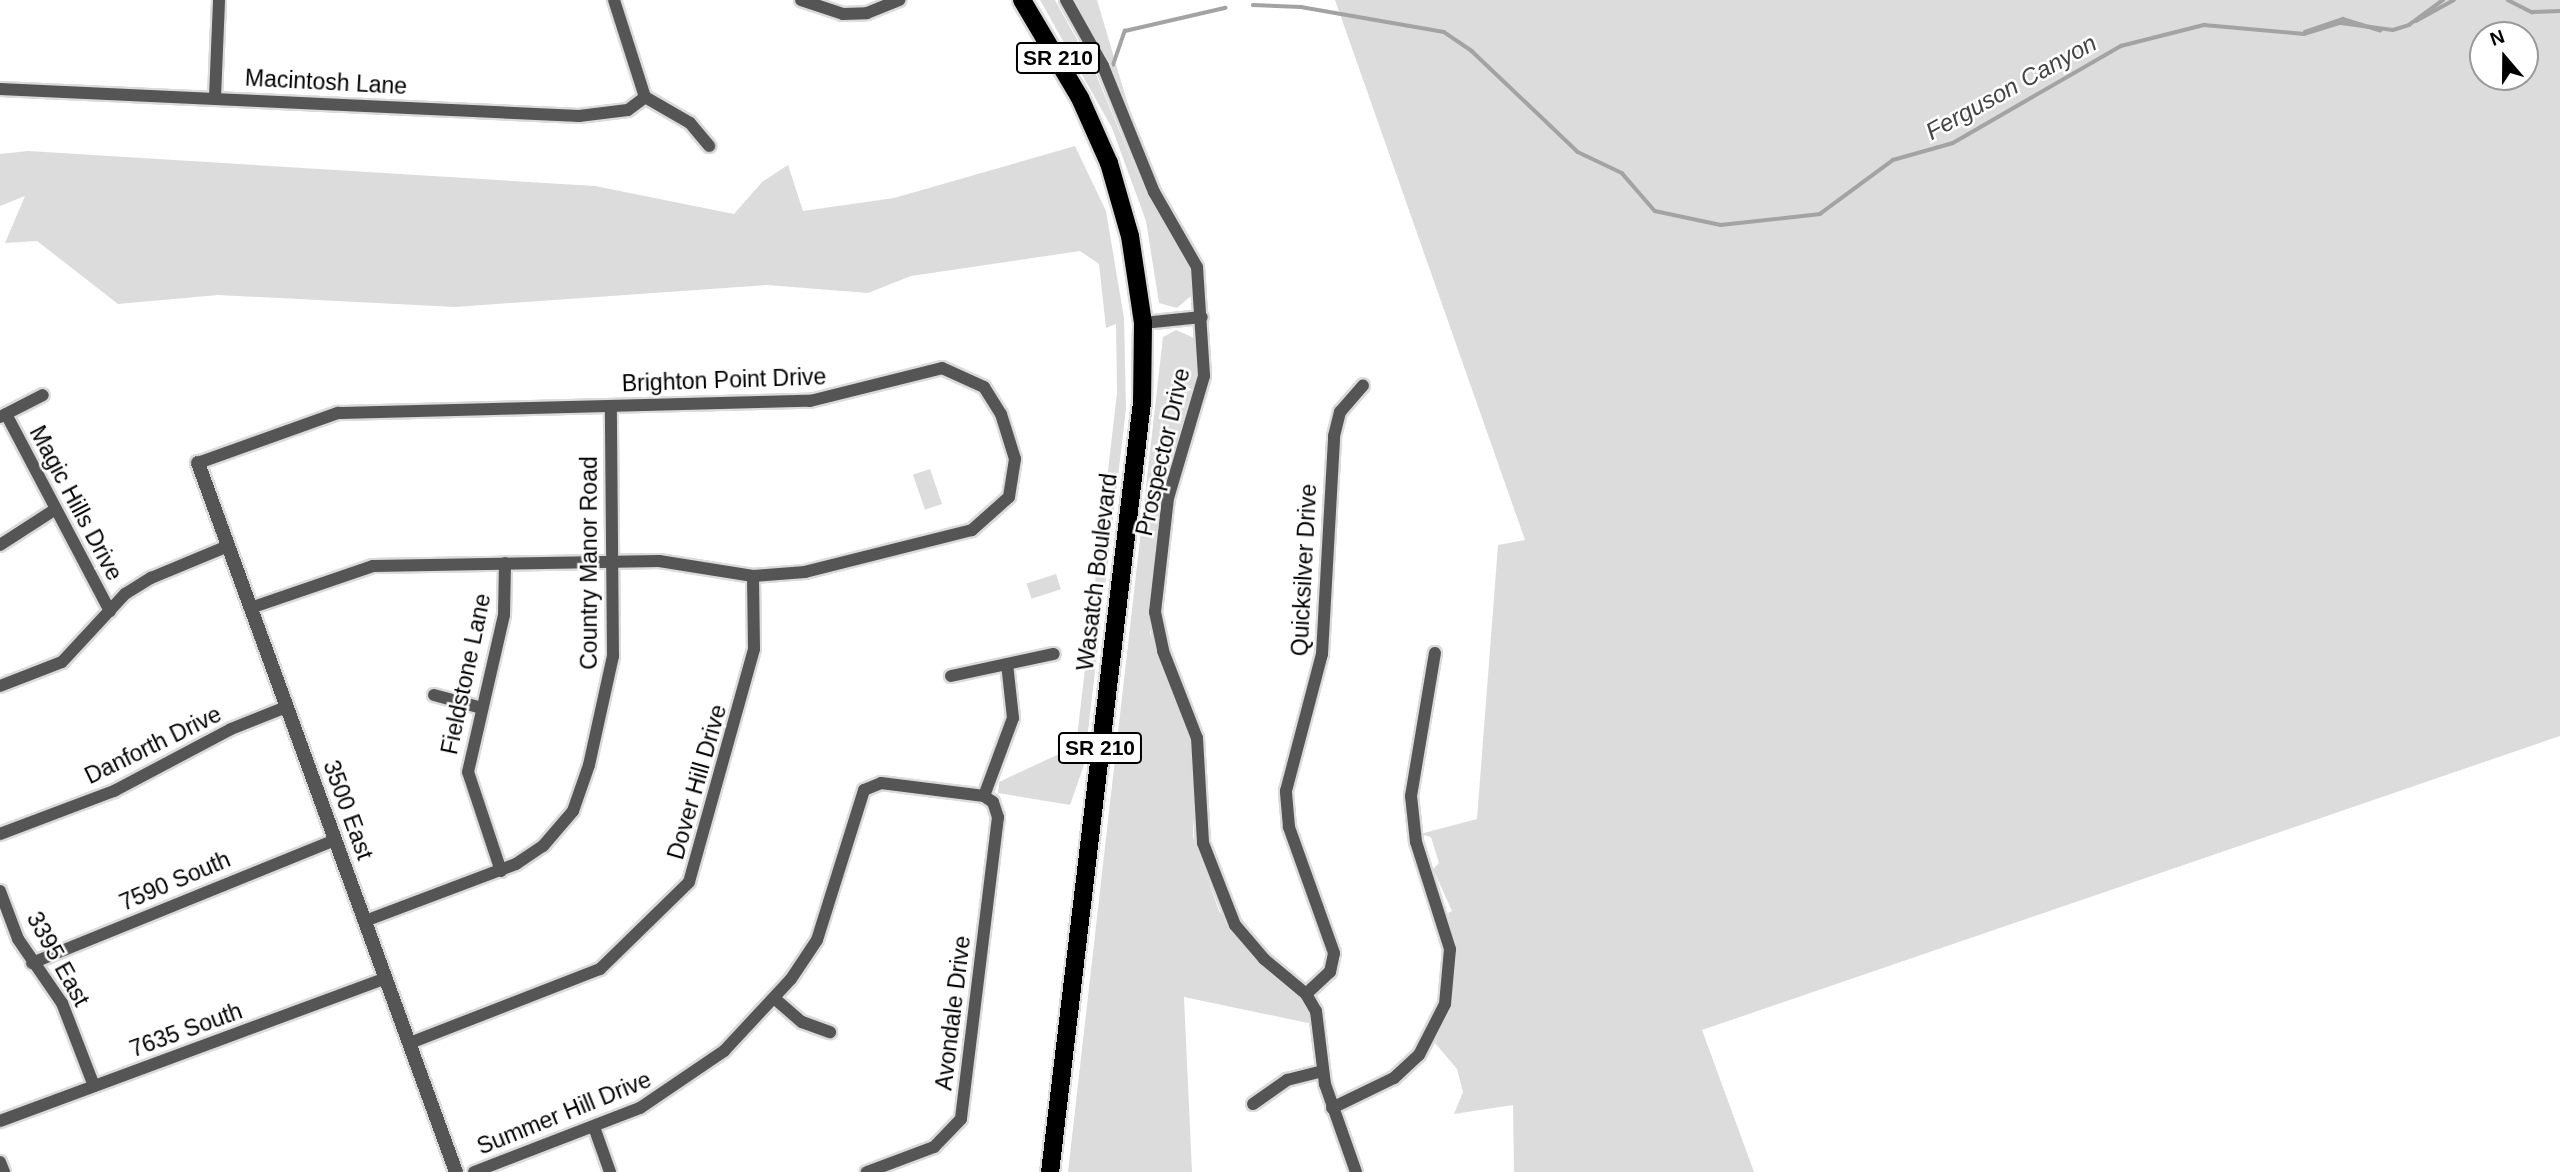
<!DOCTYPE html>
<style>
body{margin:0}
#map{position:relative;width:2560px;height:1172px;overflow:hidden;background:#fff;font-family:Helvetica,sans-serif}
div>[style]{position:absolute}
.green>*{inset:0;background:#dcdcdc;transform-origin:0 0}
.stream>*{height:3.5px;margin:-1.75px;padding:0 1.75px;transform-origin:1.75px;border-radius:1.75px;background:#a3a3a3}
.roads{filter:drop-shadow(2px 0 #dbdbdb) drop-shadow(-2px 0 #dbdbdb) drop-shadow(0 2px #dbdbdb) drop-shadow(0 -2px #dbdbdb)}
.minor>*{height:12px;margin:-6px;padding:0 6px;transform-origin:6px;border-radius:6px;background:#555}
.tertiary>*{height:14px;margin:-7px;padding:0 7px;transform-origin:7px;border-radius:7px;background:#555}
.primary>*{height:18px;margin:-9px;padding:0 9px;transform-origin:9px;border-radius:9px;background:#000}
span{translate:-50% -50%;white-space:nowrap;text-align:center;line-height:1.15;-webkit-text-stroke:5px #fff;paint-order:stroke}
.shield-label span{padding:2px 5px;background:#fff;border:2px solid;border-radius:5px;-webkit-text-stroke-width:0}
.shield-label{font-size:21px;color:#000;font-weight:700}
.street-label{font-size:23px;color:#000}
.water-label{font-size:24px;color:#444;font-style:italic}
.north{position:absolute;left:2469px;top:21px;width:70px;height:70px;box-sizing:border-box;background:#fff;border:2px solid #999;border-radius:50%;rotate:340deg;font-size:19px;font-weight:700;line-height:28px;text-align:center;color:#000}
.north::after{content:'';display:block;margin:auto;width:24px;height:32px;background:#000;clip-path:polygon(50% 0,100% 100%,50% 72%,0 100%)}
</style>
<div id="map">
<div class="green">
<div style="clip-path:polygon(1040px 0,1055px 0,1095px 72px,1137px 173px,1183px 248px,1194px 283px,1191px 296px,1177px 308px,1159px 303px,1146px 221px,1112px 128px)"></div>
<div style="clip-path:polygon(1074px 0,1097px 0,1129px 108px,1113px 72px)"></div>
<div style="clip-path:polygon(evenodd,1335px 0,2560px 0,2560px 736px,1702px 1030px,1754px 1172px,1514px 1172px,1513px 1105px,1454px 1114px,1463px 1092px,1457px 1069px,1435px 1043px,1455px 990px,1455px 942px,1448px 913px,1452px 911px,1433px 869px,1439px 863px,1431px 837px,1420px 834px,1477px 819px,1498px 545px,1525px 540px,1335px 0,2483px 35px,2525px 35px,2525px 77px,2483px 77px,2483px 35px)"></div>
<div style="clip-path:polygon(1075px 146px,1106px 211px,1124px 318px,1126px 409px,1084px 765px,1070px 805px,998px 793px,999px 782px,1076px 746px,1117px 393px,1116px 324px,1106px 328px,1099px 264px,1080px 251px,911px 276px,868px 293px,767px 285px,455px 307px,218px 295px,118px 304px,37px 241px,5px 243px,25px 196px,0 206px,0 154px,28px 151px,595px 186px,734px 214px,762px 182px,788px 165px,803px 211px,894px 198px)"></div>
<div style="clip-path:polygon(1176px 330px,1194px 338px,1199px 371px,1165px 486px,1150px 582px,1150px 633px,1188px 724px,1195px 756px,1193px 836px,1219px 911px,1256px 961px,1301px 1001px,1313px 1024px,1184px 997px,1192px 1172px,1068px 1172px,1163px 337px)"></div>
<div style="left:930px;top:469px;width:37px;height:18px;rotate:71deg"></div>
<div style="left:1056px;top:574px;width:16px;height:31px;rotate:72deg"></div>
</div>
<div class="stream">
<div style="left:2508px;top:0;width:27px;rotate:27deg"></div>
<div style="left:2532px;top:12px;width:28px;rotate:-2deg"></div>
<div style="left:1253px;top:5px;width:48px;rotate:2.4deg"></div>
<div style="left:1301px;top:7px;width:145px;rotate:9.9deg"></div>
<div style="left:1444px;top:32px;width:34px;rotate:34deg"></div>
<div style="left:1472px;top:51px;width:146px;rotate:43.6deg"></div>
<div style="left:1578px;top:152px;width:49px;rotate:25.5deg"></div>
<div style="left:1622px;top:173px;width:50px;rotate:49deg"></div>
<div style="left:1655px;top:211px;width:67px;rotate:12deg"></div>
<div style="left:1721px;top:225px;width:100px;rotate:-6.3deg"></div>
<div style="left:1820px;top:214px;width:91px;rotate:-36.5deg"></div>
<div style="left:1893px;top:160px;width:62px;rotate:-15.8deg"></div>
<div style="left:1953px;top:143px;width:194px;rotate:-30deg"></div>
<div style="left:2121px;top:46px;width:86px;rotate:-14.2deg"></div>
<div style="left:2204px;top:25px;width:100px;rotate:5.1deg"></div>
<div style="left:2304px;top:34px;width:39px;rotate:-17deg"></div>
<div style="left:2341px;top:23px;width:52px;rotate:7.7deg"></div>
<div style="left:2393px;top:30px;width:17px;rotate:-17deg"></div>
<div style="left:2409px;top:25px;width:42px;rotate:-36.3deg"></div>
<div style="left:2416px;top:21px;width:43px;rotate:-28.9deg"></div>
<div style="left:2305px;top:32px;width:40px;rotate:-18.9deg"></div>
<div style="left:2343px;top:19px;width:39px;rotate:17deg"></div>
<div style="left:1113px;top:65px;width:36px;rotate:-71deg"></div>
<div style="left:1125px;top:31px;width:103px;rotate:-13deg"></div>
</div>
<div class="roads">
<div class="minor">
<div style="left:614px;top:0;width:102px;rotate:72.3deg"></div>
<div style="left:801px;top:0;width:44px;rotate:18.4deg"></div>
<div style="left:843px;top:14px;width:24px;rotate:-2deg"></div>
<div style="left:867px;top:13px;width:35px;rotate:-22deg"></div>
<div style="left:1066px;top:0;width:76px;rotate:60.7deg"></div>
<div style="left:1103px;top:66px;width:136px;rotate:68deg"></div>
<div style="left:1154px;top:192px;width:86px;rotate:60.2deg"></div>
<div style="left:1197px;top:267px;width:109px;rotate:86.3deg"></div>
<div style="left:1204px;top:376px;width:127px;rotate:106.4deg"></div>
<div style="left:1168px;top:498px;width:115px;rotate:96.5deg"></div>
<div style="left:1155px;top:612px;width:40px;rotate:78deg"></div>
<div style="left:1163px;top:651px;width:93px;rotate:68.7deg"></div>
<div style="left:1197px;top:738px;width:105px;rotate:86.7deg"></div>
<div style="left:1203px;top:843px;width:88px;rotate:68.7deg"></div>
<div style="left:1235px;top:925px;width:45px;rotate:49.5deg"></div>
<div style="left:1264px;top:959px;width:55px;rotate:39.8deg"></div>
<div style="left:1306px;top:994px;width:20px;rotate:60deg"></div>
<div style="left:1316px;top:1011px;width:74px;rotate:83deg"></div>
<div style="left:1325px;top:1084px;width:93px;rotate:70.6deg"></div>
<div style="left:0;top:89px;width:580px;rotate:2.67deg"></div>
<div style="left:579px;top:116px;width:49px;rotate:-7deg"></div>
<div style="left:628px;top:110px;width:21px;rotate:-37deg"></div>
<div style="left:215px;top:97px;width:97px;rotate:-87.6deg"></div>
<div style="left:645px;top:97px;width:52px;rotate:30deg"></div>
<div style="left:690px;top:123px;width:30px;rotate:50deg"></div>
<div style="left:1143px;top:323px;width:59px;rotate:-5.8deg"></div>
<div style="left:6px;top:414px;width:223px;rotate:62.2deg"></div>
<div style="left:0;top:417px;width:48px;rotate:-27.1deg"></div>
<div style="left:198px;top:463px;width:149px;rotate:-19.7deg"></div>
<div style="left:338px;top:413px;width:472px;rotate:-1.5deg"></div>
<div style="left:810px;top:401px;width:136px;rotate:-14deg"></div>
<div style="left:942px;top:368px;width:46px;rotate:24.3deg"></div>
<div style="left:984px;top:387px;width:32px;rotate:58deg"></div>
<div style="left:1001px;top:414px;width:47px;rotate:72.7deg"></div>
<div style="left:1015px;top:459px;width:38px;rotate:99deg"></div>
<div style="left:1009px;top:497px;width:50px;rotate:138.3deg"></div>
<div style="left:972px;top:530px;width:172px;rotate:165.9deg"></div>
<div style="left:805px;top:572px;width:52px;rotate:175.6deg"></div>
<div style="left:753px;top:576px;width:95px;rotate:-170.9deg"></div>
<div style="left:659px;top:561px;width:286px;rotate:179deg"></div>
<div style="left:373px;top:566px;width:130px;rotate:161.1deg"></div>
<div style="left:0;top:545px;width:64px;rotate:-32.9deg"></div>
<div style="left:951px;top:676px;width:105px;rotate:-12.1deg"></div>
<div style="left:0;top:686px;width:66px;rotate:-21.2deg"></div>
<div style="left:62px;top:662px;width:93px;rotate:-47.2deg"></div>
<div style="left:125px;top:594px;width:31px;rotate:-32deg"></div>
<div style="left:151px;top:578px;width:83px;rotate:-22.6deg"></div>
<div style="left:434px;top:695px;width:50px;rotate:15.2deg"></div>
<div style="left:984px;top:796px;width:83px;rotate:-69.6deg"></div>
<div style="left:1013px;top:718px;width:54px;rotate:-96.3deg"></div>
<div style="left:0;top:834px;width:122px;rotate:-20.7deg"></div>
<div style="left:114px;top:791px;width:132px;rotate:-27.9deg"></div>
<div style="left:231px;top:729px;width:59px;rotate:-21.8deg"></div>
<div style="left:501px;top:871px;width:104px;rotate:-108.4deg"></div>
<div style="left:468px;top:772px;width:161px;rotate:-77.1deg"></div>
<div style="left:504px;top:615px;width:52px;rotate:-88.9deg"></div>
<div style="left:0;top:891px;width:51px;rotate:69.4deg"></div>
<div style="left:18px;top:939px;width:78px;rotate:55.5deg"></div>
<div style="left:62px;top:1003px;width:89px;rotate:68.9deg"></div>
<div style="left:365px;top:921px;width:161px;rotate:-20.7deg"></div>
<div style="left:516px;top:864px;width:32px;rotate:-34deg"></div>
<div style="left:543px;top:846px;width:46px;rotate:-49.4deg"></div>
<div style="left:573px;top:811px;width:49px;rotate:-70.8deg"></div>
<div style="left:589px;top:765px;width:112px;rotate:-77.6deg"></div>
<div style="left:613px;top:656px;width:250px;rotate:-90.5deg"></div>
<div style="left:32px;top:963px;width:327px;rotate:-22.1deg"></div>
<div style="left:1306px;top:994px;width:33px;rotate:-43deg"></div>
<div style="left:1330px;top:972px;width:19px;rotate:-78deg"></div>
<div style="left:1334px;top:953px;width:134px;rotate:-109.7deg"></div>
<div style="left:1289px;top:827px;width:36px;rotate:-95deg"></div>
<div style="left:1286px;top:791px;width:142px;rotate:-75.3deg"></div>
<div style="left:1322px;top:654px;width:218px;rotate:-86.8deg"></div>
<div style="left:1334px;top:436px;width:25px;rotate:-76deg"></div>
<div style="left:1340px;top:412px;width:35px;rotate:-49deg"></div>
<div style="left:774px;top:998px;width:37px;rotate:41deg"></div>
<div style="left:802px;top:1022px;width:30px;rotate:20deg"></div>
<div style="left:410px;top:1043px;width:204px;rotate:-21.3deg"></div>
<div style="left:600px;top:969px;width:124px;rotate:-44.3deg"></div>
<div style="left:689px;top:882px;width:242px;rotate:-74.4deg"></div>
<div style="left:754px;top:649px;width:73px;rotate:-90.8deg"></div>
<div style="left:1253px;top:1104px;width:42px;rotate:-35.2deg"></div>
<div style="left:1287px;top:1080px;width:36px;rotate:-14deg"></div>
<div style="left:1332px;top:1108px;width:69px;rotate:-25.8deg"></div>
<div style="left:1394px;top:1078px;width:34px;rotate:-43deg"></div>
<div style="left:1419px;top:1055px;width:57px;rotate:-63deg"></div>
<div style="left:1445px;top:1004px;width:55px;rotate:-84.8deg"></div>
<div style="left:1450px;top:949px;width:112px;rotate:-107.6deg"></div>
<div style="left:1416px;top:842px;width:46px;rotate:-96.2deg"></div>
<div style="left:1411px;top:796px;width:145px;rotate:-80.5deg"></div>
<div style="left:0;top:1121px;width:412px;rotate:-20.3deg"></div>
<div style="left:594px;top:1127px;width:48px;rotate:70.4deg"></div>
<div style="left:0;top:1162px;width:11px;rotate:68deg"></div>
<div style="left:474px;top:1172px;width:178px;rotate:-21.1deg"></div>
<div style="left:640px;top:1108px;width:102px;rotate:-34.2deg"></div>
<div style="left:724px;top:1051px;width:98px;rotate:-47.1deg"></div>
<div style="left:791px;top:979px;width:47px;rotate:-56.3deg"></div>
<div style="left:817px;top:940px;width:157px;rotate:-72.6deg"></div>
<div style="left:864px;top:790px;width:18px;rotate:-22deg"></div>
<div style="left:881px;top:783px;width:104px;rotate:7.2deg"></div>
<div style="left:984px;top:796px;width:11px;rotate:34deg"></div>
<div style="left:993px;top:802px;width:16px;rotate:72deg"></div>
<div style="left:998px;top:817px;width:304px;rotate:97deg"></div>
<div style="left:961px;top:1119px;width:39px;rotate:134deg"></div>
<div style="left:934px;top:1147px;width:72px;rotate:159.5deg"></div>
</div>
<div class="tertiary">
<div style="left:198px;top:463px;width:754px;rotate:70deg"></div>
</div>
<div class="primary">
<div style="left:1022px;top:0;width:114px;rotate:59.4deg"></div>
<div style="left:1080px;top:98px;width:71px;rotate:66deg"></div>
<div style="left:1109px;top:163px;width:76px;rotate:74deg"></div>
<div style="left:1130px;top:236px;width:88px;rotate:81.5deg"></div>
<div style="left:1143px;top:323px;width:79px;rotate:90.7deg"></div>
<div style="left:1142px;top:402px;width:775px;rotate:96.81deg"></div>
</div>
</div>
<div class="shield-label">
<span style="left:1058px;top:58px">SR 210</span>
<span style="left:1100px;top:748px">SR 210</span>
</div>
<div class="street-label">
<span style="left:326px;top:82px;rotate:3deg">Macintosh Lane</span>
<span style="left:724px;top:380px;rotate:-2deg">Brighton Point Drive</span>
<span style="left:1163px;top:452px;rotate:-77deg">Prospector Drive</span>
<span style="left:76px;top:503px;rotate:62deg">Magic Hills Drive</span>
<span style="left:589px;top:563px;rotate:-90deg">Country Manor Road</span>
<span style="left:1304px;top:570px;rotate:-87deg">Quicksilver Drive</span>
<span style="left:1097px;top:572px;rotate:-83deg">Wasatch Boulevard</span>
<span style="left:466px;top:674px;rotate:-78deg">Fieldstone Lane</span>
<span style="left:153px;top:745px;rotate:-26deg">Danforth Drive</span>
<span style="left:697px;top:782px;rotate:-74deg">Dover Hill Drive</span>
<span style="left:348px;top:810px;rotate:70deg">3500 East</span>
<span style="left:175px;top:881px;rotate:-23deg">7590 South</span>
<span style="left:58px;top:959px;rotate:61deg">3395 East</span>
<span style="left:953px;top:1013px;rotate:-83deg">Avondale Drive</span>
<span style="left:186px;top:1030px;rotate:-20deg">7635 South</span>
<span style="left:564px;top:1113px;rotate:-22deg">Summer Hill Drive</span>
</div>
<div class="water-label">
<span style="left:2011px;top:87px;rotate:-29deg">Ferguson Canyon</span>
</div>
<div class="north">N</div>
</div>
